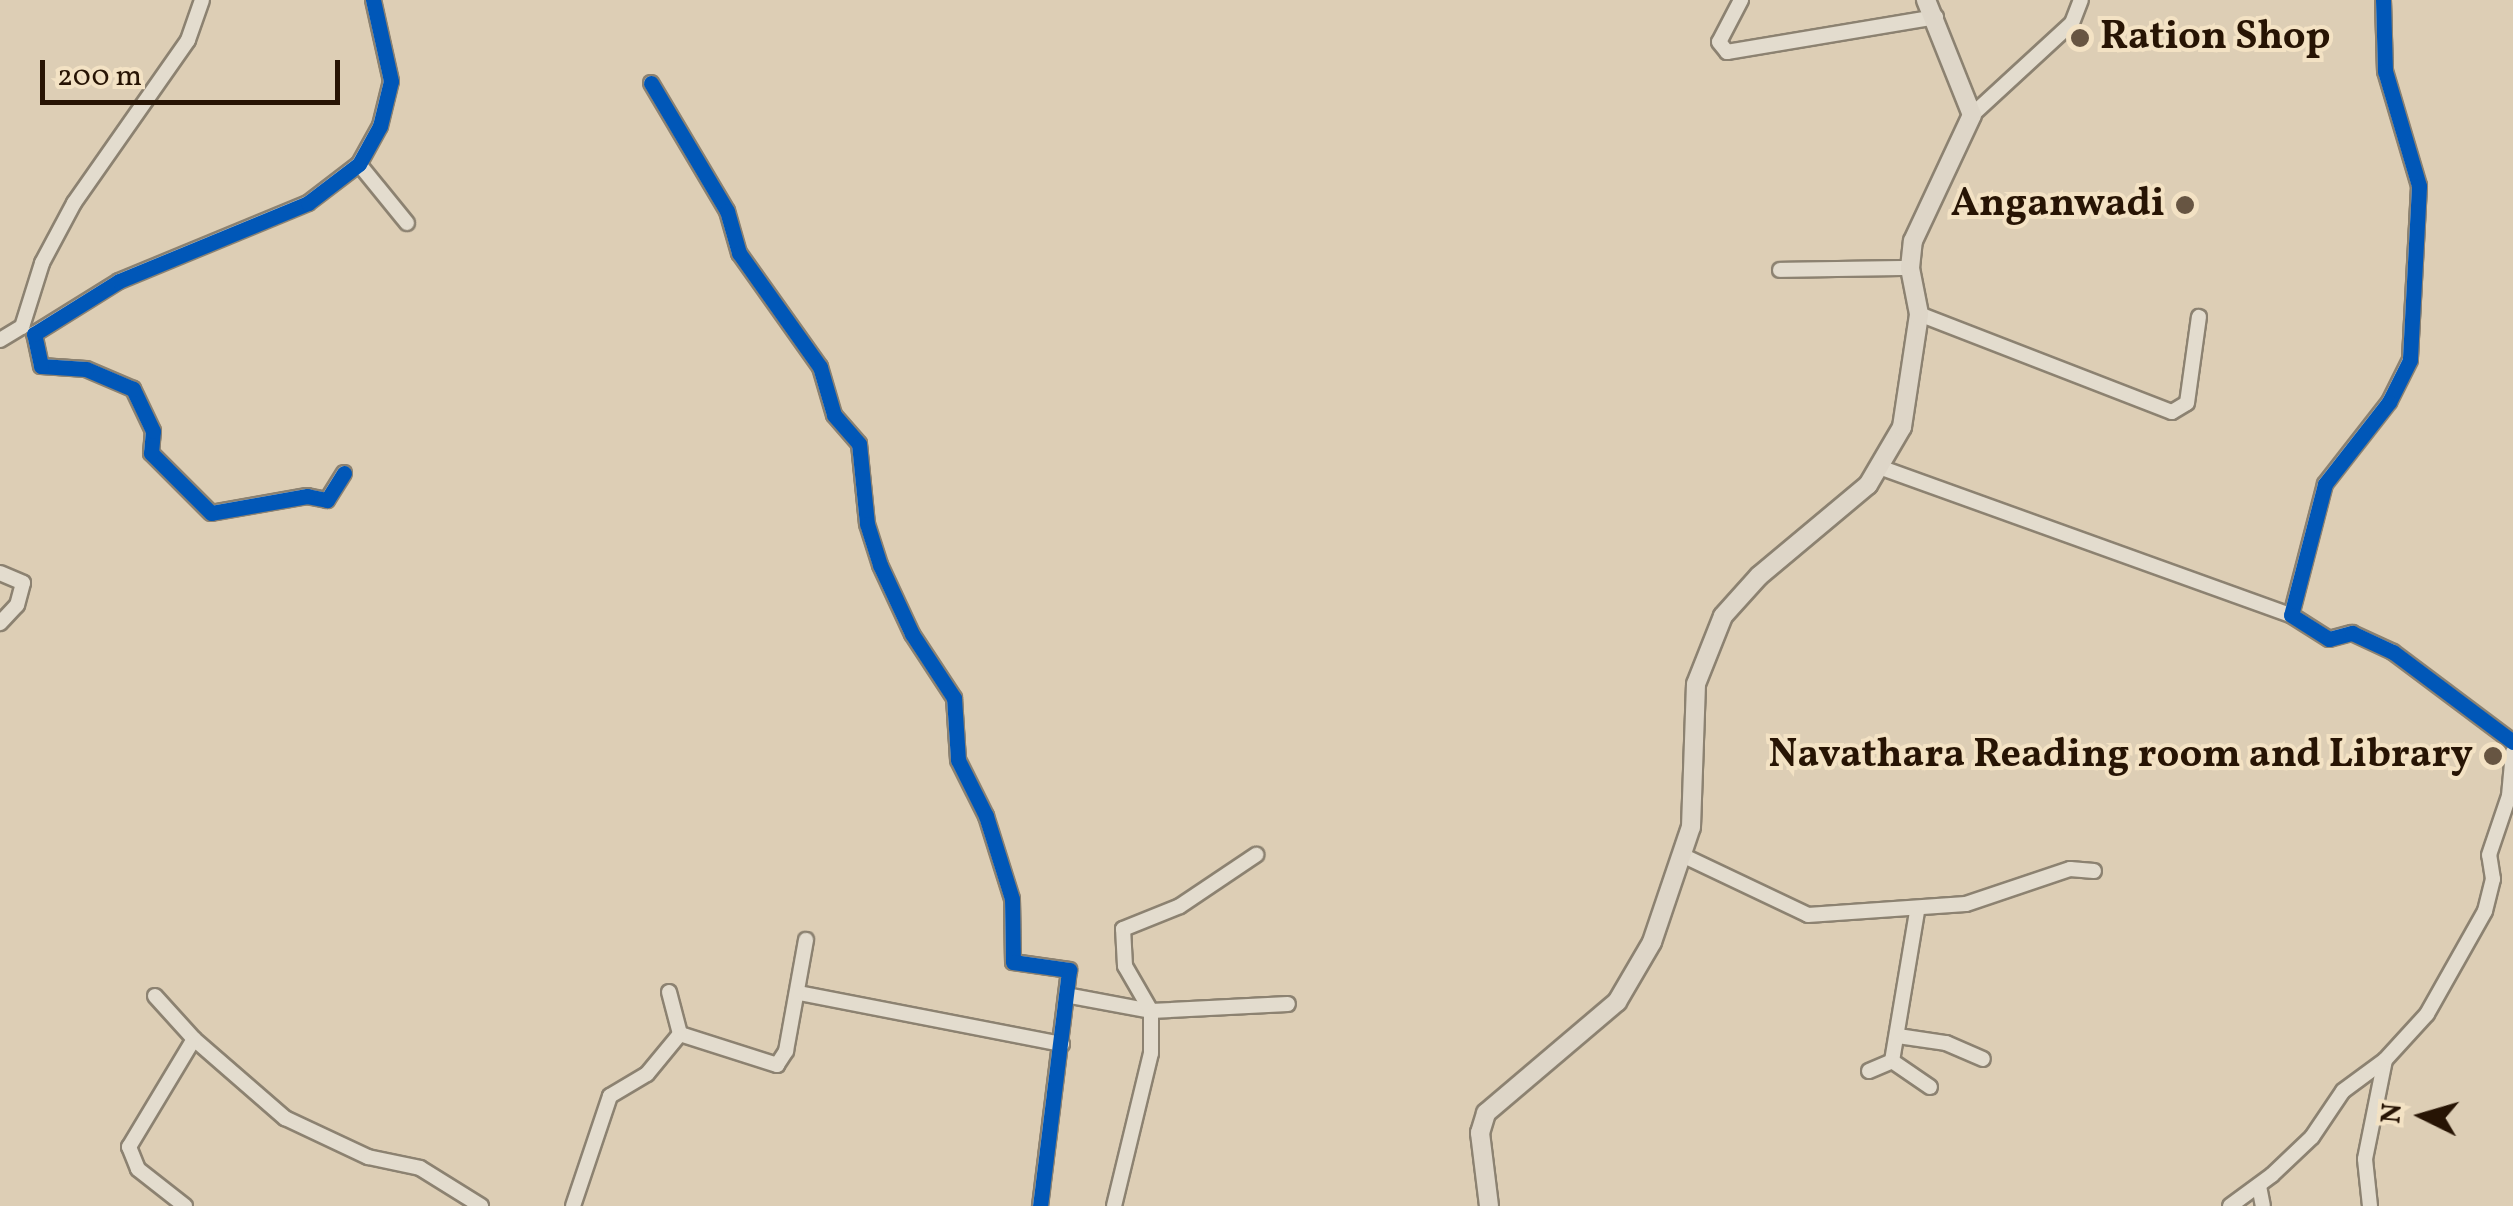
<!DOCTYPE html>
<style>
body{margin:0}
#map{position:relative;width:2513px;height:1206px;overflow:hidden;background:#ddceb5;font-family:Vollkorn,serif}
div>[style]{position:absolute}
.roads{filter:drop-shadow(2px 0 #8c8271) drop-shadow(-2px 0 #8c8271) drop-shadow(0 2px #8c8271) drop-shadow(0 -2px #8c8271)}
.minor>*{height:14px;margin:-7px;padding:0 7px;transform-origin:7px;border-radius:7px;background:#e3dcce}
.major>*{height:18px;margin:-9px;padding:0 9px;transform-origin:9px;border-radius:9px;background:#ded6c8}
.cycleway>*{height:15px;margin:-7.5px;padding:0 7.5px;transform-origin:7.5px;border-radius:7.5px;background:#0057b8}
.dots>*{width:28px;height:28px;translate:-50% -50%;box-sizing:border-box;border:5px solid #f3e2c4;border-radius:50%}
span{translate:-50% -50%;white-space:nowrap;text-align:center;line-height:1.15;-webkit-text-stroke:8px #f3e2c4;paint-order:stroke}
.poi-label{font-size:40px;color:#271404;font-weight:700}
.left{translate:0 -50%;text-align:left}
.right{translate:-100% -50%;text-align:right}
.north{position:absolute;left:2373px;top:1066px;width:100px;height:100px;-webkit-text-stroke:8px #f3e2c4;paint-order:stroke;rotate:275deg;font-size:28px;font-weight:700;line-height:40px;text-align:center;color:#271404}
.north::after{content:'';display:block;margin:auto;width:35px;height:45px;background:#271404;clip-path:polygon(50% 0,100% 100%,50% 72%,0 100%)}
.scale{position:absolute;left:40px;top:60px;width:300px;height:45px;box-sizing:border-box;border:5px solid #271404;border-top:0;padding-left:12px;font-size:30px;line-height:35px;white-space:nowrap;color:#271404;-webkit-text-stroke:8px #f3e2c4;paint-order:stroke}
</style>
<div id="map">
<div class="roads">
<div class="minor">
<div style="left:1741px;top:0;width:47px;rotate:117.6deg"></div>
<div style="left:1719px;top:42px;width:13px;rotate:51deg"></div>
<div style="left:1727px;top:52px;width:212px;rotate:-9.5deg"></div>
<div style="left:2383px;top:0;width:71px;rotate:88.4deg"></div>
<div style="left:2385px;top:71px;width:120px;rotate:73.5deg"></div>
<div style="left:2419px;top:186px;width:174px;rotate:93deg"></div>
<div style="left:2410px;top:360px;width:47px;rotate:116.6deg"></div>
<div style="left:2389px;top:402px;width:104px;rotate:128deg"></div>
<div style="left:2325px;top:484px;width:135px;rotate:104.5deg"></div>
<div style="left:2291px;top:615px;width:45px;rotate:32.3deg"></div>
<div style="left:2329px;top:639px;width:24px;rotate:-15deg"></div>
<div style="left:2352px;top:633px;width:45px;rotate:24.9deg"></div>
<div style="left:2393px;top:652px;width:150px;rotate:36.9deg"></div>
<div style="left:651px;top:83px;width:149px;rotate:59.3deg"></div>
<div style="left:727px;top:211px;width:44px;rotate:74.1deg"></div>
<div style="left:739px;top:253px;width:140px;rotate:54.6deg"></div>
<div style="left:820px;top:367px;width:50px;rotate:73.7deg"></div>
<div style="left:834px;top:415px;width:38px;rotate:49deg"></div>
<div style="left:859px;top:444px;width:80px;rotate:84.3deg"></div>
<div style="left:867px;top:524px;width:43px;rotate:72.4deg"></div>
<div style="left:880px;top:565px;width:76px;rotate:65.1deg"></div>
<div style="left:912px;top:634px;width:77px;rotate:56.7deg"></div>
<div style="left:954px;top:698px;width:62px;rotate:86.3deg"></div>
<div style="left:958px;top:760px;width:63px;rotate:63.4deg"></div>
<div style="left:986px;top:816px;width:87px;rotate:72.6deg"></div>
<div style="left:1012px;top:899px;width:63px;rotate:89.1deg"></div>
<div style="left:1013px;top:962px;width:57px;rotate:8.1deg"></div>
<div style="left:1069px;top:970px;width:238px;rotate:97deg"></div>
<div style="left:1972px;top:115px;width:136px;rotate:-42.6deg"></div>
<div style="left:2072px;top:23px;width:25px;rotate:-69deg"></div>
<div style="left:359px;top:164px;width:76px;rotate:50.9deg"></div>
<div style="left:1780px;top:270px;width:130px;rotate:-0.9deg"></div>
<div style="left:1919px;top:314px;width:271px;rotate:21.2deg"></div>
<div style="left:2172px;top:412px;width:17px;rotate:-31deg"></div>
<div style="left:2187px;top:403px;width:87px;rotate:-82.1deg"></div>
<div style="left:0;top:340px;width:26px;rotate:-31deg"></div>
<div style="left:22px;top:327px;width:67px;rotate:-72.6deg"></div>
<div style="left:42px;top:263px;width:68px;rotate:-61.9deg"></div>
<div style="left:74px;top:203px;width:199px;rotate:-55deg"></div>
<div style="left:188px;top:40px;width:42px;rotate:-70.7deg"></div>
<div style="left:1882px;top:468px;width:435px;rotate:19.8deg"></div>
<div style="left:344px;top:473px;width:32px;rotate:122deg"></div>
<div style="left:327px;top:500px;width:20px;rotate:-169deg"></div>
<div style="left:307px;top:496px;width:97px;rotate:170deg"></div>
<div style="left:211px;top:513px;width:85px;rotate:-135deg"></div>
<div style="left:151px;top:453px;width:22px;rotate:-85deg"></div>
<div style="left:153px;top:431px;width:47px;rotate:-115.5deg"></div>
<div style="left:133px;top:389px;width:51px;rotate:-156.9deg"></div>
<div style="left:86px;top:369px;width:45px;rotate:-176.2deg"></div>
<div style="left:41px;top:366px;width:33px;rotate:-102deg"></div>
<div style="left:34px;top:334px;width:100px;rotate:-31.9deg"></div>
<div style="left:119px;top:281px;width:204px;rotate:-22.4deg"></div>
<div style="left:308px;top:203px;width:64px;rotate:-37.4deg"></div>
<div style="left:359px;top:164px;width:43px;rotate:-61.1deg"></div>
<div style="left:380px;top:126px;width:46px;rotate:-76.3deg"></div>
<div style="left:391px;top:81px;width:83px;rotate:-102.5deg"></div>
<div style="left:0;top:573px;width:25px;rotate:23deg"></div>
<div style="left:23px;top:583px;width:23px;rotate:105deg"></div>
<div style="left:17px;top:605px;width:25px;rotate:133deg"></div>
<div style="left:1684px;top:856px;width:137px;rotate:25.4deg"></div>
<div style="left:1808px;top:915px;width:158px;rotate:-4deg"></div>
<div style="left:1966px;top:904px;width:110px;rotate:-18.6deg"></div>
<div style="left:2070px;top:869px;width:24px;rotate:5deg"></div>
<div style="left:669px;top:992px;width:43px;rotate:75.3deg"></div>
<div style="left:799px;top:993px;width:268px;rotate:11deg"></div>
<div style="left:155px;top:996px;width:58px;rotate:47.8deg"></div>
<div style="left:194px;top:1039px;width:121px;rotate:41deg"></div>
<div style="left:285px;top:1118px;width:92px;rotate:25.2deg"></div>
<div style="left:368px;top:1157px;width:53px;rotate:11.9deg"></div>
<div style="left:420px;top:1168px;width:72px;rotate:31.9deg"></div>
<div style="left:1071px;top:996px;width:81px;rotate:10.6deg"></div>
<div style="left:1151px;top:1011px;width:137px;rotate:-2.9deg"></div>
<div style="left:680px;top:1034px;width:102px;rotate:17.7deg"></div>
<div style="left:777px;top:1065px;width:17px;rotate:-57deg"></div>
<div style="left:786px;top:1051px;width:113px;rotate:-79.8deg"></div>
<div style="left:1898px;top:1036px;width:49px;rotate:8.3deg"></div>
<div style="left:1946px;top:1043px;width:40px;rotate:23.4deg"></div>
<div style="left:1892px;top:1061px;width:46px;rotate:34.4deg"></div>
<div style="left:1869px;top:1071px;width:25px;rotate:-23deg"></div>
<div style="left:1892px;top:1061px;width:152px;rotate:-80.5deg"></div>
<div style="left:2259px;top:1186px;width:20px;rotate:79deg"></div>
<div style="left:185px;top:1206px;width:60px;rotate:-141.8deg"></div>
<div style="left:138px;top:1169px;width:24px;rotate:-112deg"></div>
<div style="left:129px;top:1147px;width:126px;rotate:-59deg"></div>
<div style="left:573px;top:1206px;width:116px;rotate:-71.4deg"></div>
<div style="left:610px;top:1096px;width:43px;rotate:-30.7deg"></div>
<div style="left:647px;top:1074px;width:52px;rotate:-50.5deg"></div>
<div style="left:1114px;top:1206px;width:157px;rotate:-76.4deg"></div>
<div style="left:1151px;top:1053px;width:42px;rotate:-90deg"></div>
<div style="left:1151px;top:1011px;width:52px;rotate:-120deg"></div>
<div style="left:1125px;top:966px;width:37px;rotate:-93deg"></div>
<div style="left:1123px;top:929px;width:61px;rotate:-22deg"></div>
<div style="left:1180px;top:906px;width:92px;rotate:-33.9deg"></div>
<div style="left:2230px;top:1206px;width:52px;rotate:-36.4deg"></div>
<div style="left:2272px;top:1175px;width:55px;rotate:-43.5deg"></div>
<div style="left:2312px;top:1137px;width:55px;rotate:-56deg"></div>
<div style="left:2343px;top:1091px;width:52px;rotate:-36.4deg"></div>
<div style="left:2370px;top:1206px;width:47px;rotate:-96.1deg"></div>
<div style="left:2365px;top:1159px;width:101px;rotate:-78.6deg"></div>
<div style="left:2385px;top:1060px;width:62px;rotate:-47.6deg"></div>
<div style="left:2427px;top:1014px;width:118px;rotate:-60.6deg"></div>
<div style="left:2485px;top:911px;width:33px;rotate:-76deg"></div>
<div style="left:2493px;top:879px;width:24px;rotate:-99deg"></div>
<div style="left:2489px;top:855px;width:62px;rotate:-71.3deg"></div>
<div style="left:2509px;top:796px;width:44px;rotate:-84.8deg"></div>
</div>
<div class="major">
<div style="left:1489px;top:1206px;width:74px;rotate:-97deg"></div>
<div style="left:1480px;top:1133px;width:21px;rotate:-73deg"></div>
<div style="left:1486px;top:1113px;width:172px;rotate:-40.3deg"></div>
<div style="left:1617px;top:1002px;width:69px;rotate:-59.7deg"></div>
<div style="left:1652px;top:942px;width:121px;rotate:-71.3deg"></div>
<div style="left:1691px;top:827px;width:143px;rotate:-88deg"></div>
<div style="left:1696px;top:684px;width:73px;rotate:-68.3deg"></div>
<div style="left:1723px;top:616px;width:54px;rotate:-48deg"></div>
<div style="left:1759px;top:576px;width:142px;rotate:-39.9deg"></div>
<div style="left:1868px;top:485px;width:67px;rotate:-59.6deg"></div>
<div style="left:1902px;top:427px;width:114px;rotate:-81.4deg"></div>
<div style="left:1919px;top:314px;width:47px;rotate:-101.1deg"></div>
<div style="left:1910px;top:268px;width:27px;rotate:-84deg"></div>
<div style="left:1913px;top:241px;width:139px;rotate:-64.9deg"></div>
<div style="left:1972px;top:115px;width:124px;rotate:-111.8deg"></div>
</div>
</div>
<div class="cycleway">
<div style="left:2383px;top:0;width:71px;rotate:88.4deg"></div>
<div style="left:2385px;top:71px;width:120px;rotate:73.5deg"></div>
<div style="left:2419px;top:186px;width:174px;rotate:93deg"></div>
<div style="left:2410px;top:360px;width:47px;rotate:116.6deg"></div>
<div style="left:2389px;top:402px;width:104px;rotate:128deg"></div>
<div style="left:2325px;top:484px;width:135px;rotate:104.5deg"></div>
<div style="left:2291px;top:615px;width:45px;rotate:32.3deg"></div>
<div style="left:2329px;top:639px;width:24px;rotate:-15deg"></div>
<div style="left:2352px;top:633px;width:45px;rotate:24.9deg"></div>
<div style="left:2393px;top:652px;width:150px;rotate:36.9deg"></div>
<div style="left:651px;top:83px;width:149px;rotate:59.3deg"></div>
<div style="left:727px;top:211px;width:44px;rotate:74.1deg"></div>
<div style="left:739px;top:253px;width:140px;rotate:54.6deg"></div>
<div style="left:820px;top:367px;width:50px;rotate:73.7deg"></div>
<div style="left:834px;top:415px;width:38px;rotate:49deg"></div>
<div style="left:859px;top:444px;width:80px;rotate:84.3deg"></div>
<div style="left:867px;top:524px;width:43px;rotate:72.4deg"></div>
<div style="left:880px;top:565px;width:76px;rotate:65.1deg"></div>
<div style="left:912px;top:634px;width:77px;rotate:56.7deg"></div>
<div style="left:954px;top:698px;width:62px;rotate:86.3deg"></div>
<div style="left:958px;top:760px;width:63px;rotate:63.4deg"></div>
<div style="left:986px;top:816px;width:87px;rotate:72.6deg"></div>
<div style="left:1012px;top:899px;width:63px;rotate:89.1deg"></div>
<div style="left:1013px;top:962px;width:57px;rotate:8.1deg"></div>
<div style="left:1069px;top:970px;width:238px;rotate:97deg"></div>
<div style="left:344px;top:473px;width:32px;rotate:122deg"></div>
<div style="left:327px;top:500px;width:20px;rotate:-169deg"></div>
<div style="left:307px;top:496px;width:97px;rotate:170deg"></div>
<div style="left:211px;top:513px;width:85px;rotate:-135deg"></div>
<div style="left:151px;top:453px;width:22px;rotate:-85deg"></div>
<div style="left:153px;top:431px;width:47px;rotate:-115.5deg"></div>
<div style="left:133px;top:389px;width:51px;rotate:-156.9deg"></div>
<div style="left:86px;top:369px;width:45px;rotate:-176.2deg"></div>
<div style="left:41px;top:366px;width:33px;rotate:-102deg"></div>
<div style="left:34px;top:334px;width:100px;rotate:-31.9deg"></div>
<div style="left:119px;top:281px;width:204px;rotate:-22.4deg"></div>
<div style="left:308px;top:203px;width:64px;rotate:-37.4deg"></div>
<div style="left:359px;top:164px;width:43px;rotate:-61.1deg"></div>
<div style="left:380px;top:126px;width:46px;rotate:-76.3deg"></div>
<div style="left:391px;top:81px;width:83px;rotate:-102.5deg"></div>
</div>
<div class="dots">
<div style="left:2080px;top:38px;background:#675542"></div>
<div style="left:2185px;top:205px;background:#675542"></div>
<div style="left:2493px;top:756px;background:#675542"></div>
</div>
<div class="poi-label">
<span class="left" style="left:2100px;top:38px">Ration Shop</span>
<span class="right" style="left:2165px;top:205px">Anganwadi</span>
<span class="right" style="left:2473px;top:756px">Navathara Reading room and Library</span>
</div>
<div class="north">N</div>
<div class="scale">200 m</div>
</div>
